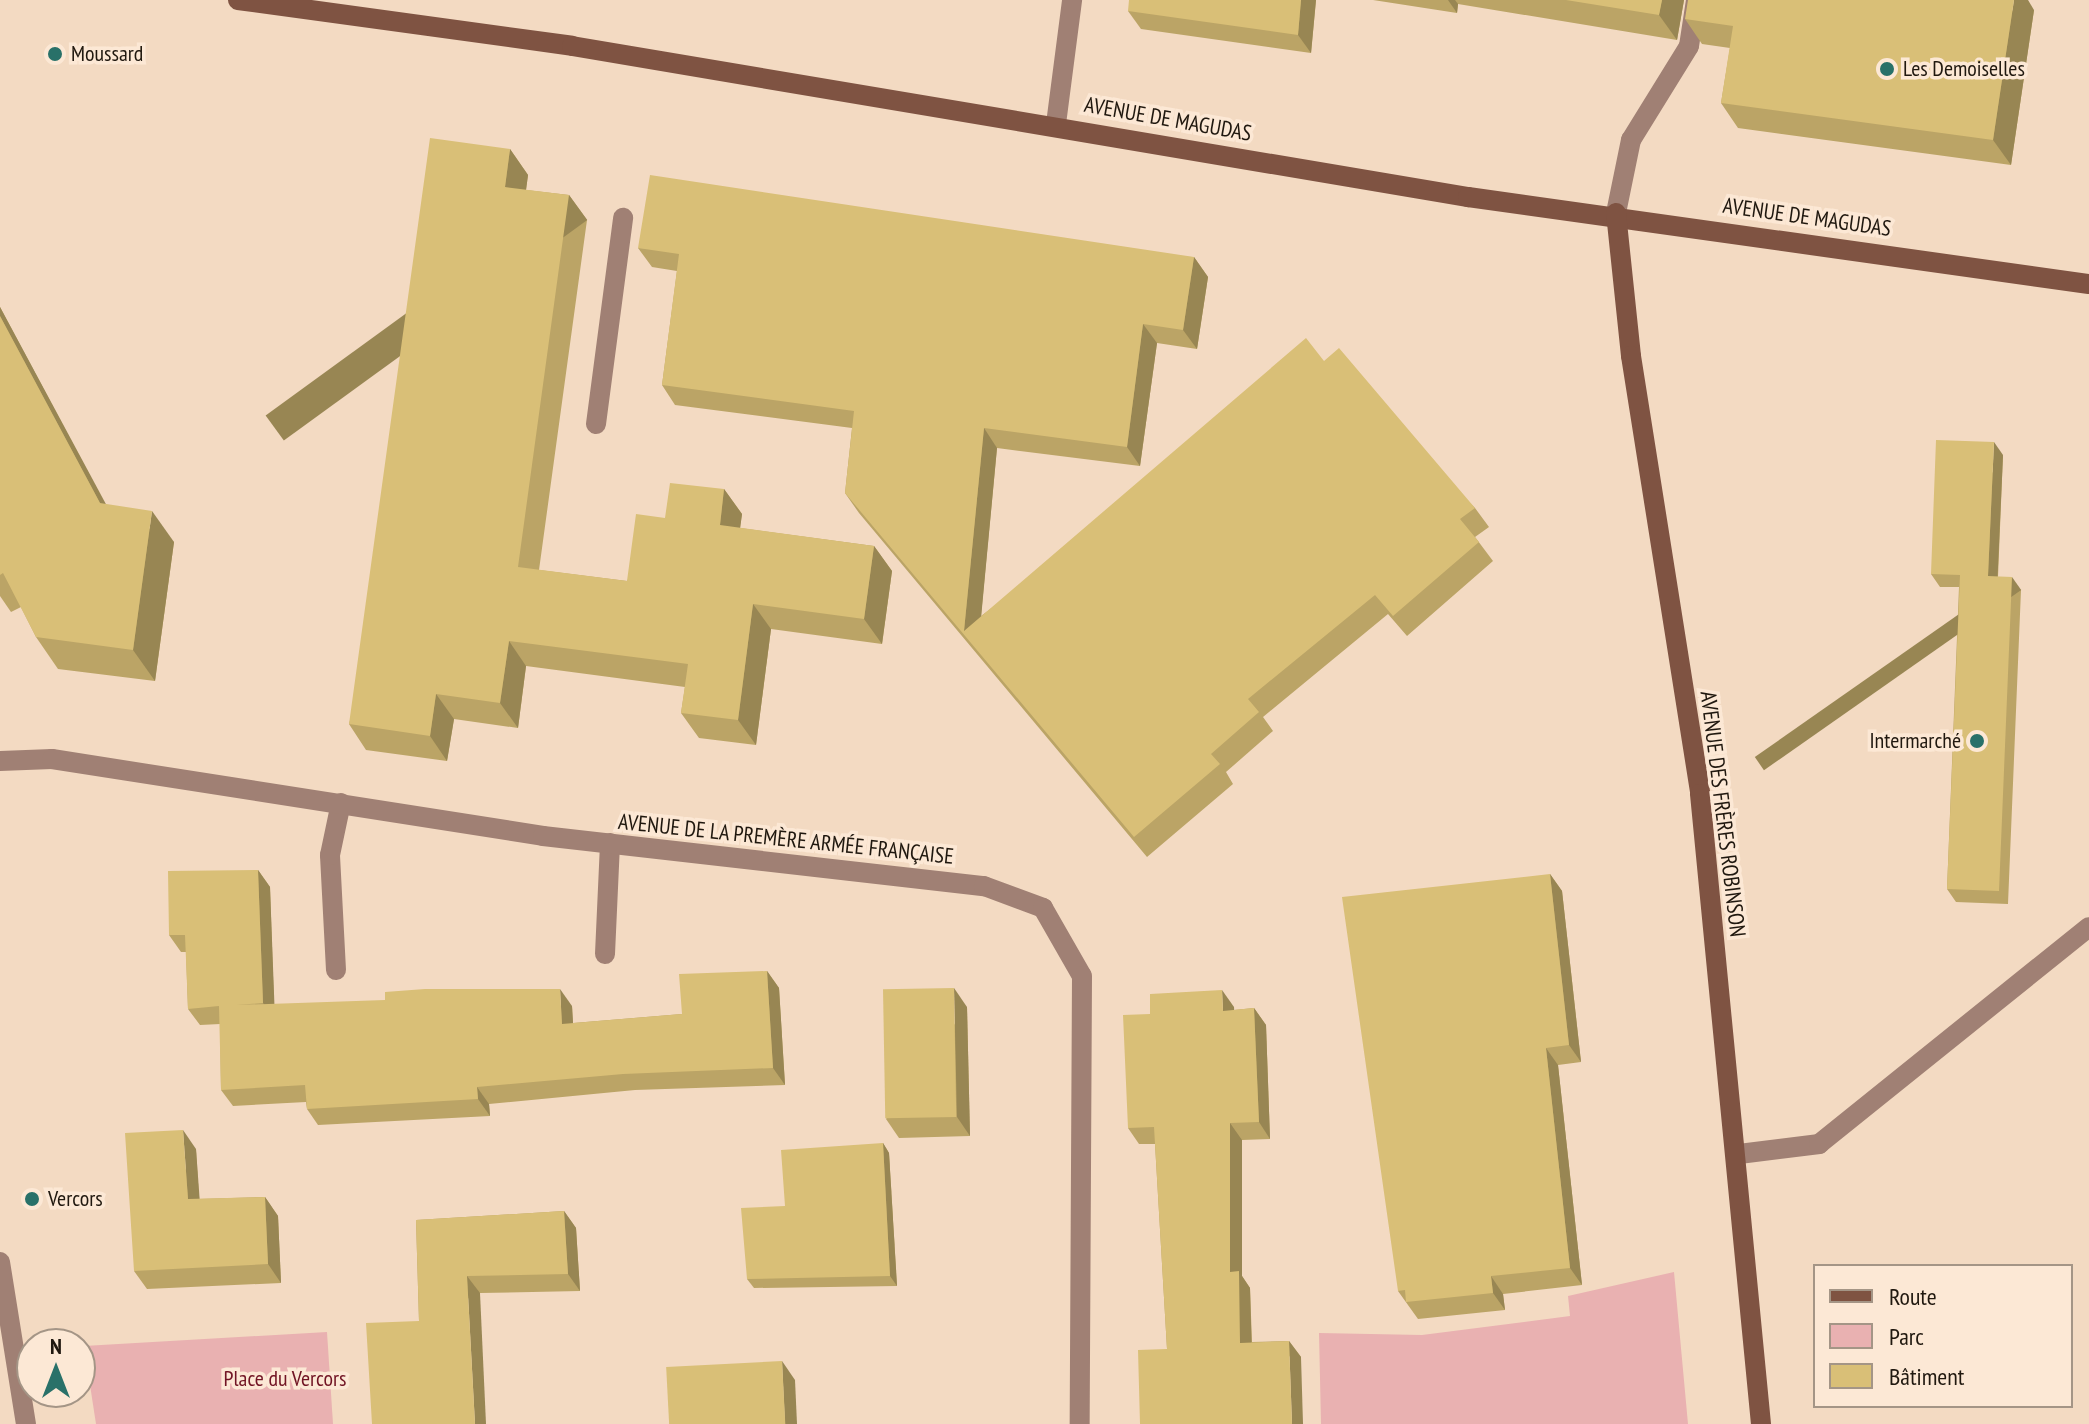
<!DOCTYPE html>
<meta charset="utf-8">
<style>
body{margin:0}
#map{position:relative;width:2089px;height:1424px;overflow:hidden;background:#f3dac2;font-family:"PT Sans Narrow",sans-serif}
div>[style]{position:absolute}
.green>*{inset:0;background:#e9b1b1}
.lane>*{height:20px;margin:-10px;padding:0 10px;transform-origin:10px;border-radius:10px;background:#a08074}
.street>*{height:20px;margin:-10px;padding:0 10px;transform-origin:10px;border-radius:10px;background:#a08074}
.secondary>*{height:20px;margin:-10px;padding:0 10px;transform-origin:10px;border-radius:10px;background:#7f5342}
.wall>*{inset:0;background:#bba466}
.shaded-wall>*{inset:0;background:#988653;transform-origin:0 0}
.building>*{inset:0;background:#d9bf77;transform-origin:0 0}
.dots>*{width:22px;height:22px;translate:-50% -50%;box-sizing:border-box;border:4px solid #fce8d5;border-radius:50%}
span{translate:-50% -50%;white-space:nowrap;text-align:center;line-height:1.15;-webkit-text-stroke:7px #fce8d5;paint-order:stroke}
.poi-label{font-size:22px;color:#20180f}
.left{translate:0 -50%;text-align:left}
.right{translate:-100% -50%;text-align:right}
.street-label{font-size:22px;color:#20180f}
.park-label{font-size:22px;color:#711424}
.legend{position:absolute;left:1813px;top:1264px;width:260px;height:144px;box-sizing:border-box;background:#fce8d5;border:2px solid #a49586;margin:0;padding:10px 14px;list-style:none;font-size:24px;color:#20180f}
.legend li{display:flex;align-items:center;gap:16px;height:40px}
.legend b{width:40px;border:2px solid #a49586}
.north{position:absolute;left:16px;top:1328px;width:80px;height:80px;box-sizing:border-box;background:#fce8d5;border:2px solid #a49586;border-radius:50%;rotate:0deg;font-size:22px;font-weight:700;line-height:32px;text-align:center;color:#20180f}
.north::after{content:'';display:block;margin:auto;width:28px;height:36px;background:#297169;clip-path:polygon(50% 0,100% 100%,50% 72%,0 100%)}
</style>
<div id="map">
<div class="green">
<div style="clip-path:polygon(1674px 1272px,1688px 1424px,1321px 1424px,1319px 1333px,1422px 1335px,1570px 1316px,1568px 1296px)"></div>
<div style="clip-path:polygon(327px 1332px,333px 1424px,96px 1424px,84px 1346px)"></div>
</div>
<div class="lane">
<div style="left:1056px;top:124px;width:125px;rotate:-82.6deg"></div>
<div style="left:1616px;top:213px;width:75px;rotate:-78.4deg"></div>
<div style="left:1631px;top:140px;width:110px;rotate:-58.3deg"></div>
<div style="left:1689px;top:46px;width:47px;rotate:-81.3deg"></div>
<div style="left:596px;top:424px;width:208px;rotate:-82.5deg"></div>
<div style="left:605px;top:954px;width:111px;rotate:-87.4deg"></div>
<div style="left:336px;top:970px;width:115px;rotate:-93deg"></div>
<div style="left:330px;top:855px;width:53px;rotate:-78.1deg"></div>
<div style="left:1739px;top:1154px;width:81px;rotate:-7.1deg"></div>
<div style="left:1819px;top:1144px;width:346px;rotate:-38.8deg"></div>
</div>
<div class="street">
<div style="left:0;top:761px;width:52px;rotate:-2.2deg"></div>
<div style="left:52px;top:759px;width:497px;rotate:8.9deg"></div>
<div style="left:543px;top:836px;width:444px;rotate:6.5deg"></div>
<div style="left:984px;top:886px;width:63px;rotate:20.4deg"></div>
<div style="left:1043px;top:908px;width:78px;rotate:60.2deg"></div>
<div style="left:1082px;top:976px;width:448px;rotate:90.3deg"></div>
<div style="left:0;top:1262px;width:164px;rotate:80.9deg"></div>
</div>
<div class="secondary">
<div style="left:238px;top:0;width:337px;rotate:7.8deg"></div>
<div style="left:572px;top:46px;width:909px;rotate:9.57deg"></div>
<div style="left:1468px;top:197px;width:627px;rotate:7.98deg"></div>
<div style="left:1616px;top:213px;width:144px;rotate:84deg"></div>
<div style="left:1631px;top:356px;width:443px;rotate:81deg"></div>
<div style="left:1700px;top:794px;width:633px;rotate:84.47deg"></div>
</div>
<div class="wall">
<div style="clip-path:polygon(1316px 0,1311px 53px,1141px 29px,1128px 11px)"></div>
<div style="clip-path:polygon(1373px 0,1684px 0,1677px 40px,1458px 4px,1457px 13px)"></div>
<div style="clip-path:polygon(2034px 10px,2011px 165px,1738px 128px,1721px 103px,1730px 48px,1702px 44px,1685px 19px)"></div>
<div style="clip-path:polygon(510px 149px,528px 175px,526px 190px,569px 195px,587px 220px,539px 570px,627px 581px,665px 518px,724px 489px,742px 514px,740px 528px,874px 546px,892px 571px,882px 644px,771px 629px,756px 745px,699px 738px,681px 713px,685px 687px,526px 666px,518px 728px,454px 719px,447px 761px,366px 750px,349px 724px)"></div>
<div style="clip-path:polygon(638px 248px,1194px 257px,1208px 277px,1197px 349px,1157px 343px,1140px 466px,997px 448px,981px 616px,1324px 361px,1475px 508px,1489px 527px,1475px 537px,1493px 561px,1407px 636px,1388px 614px,1263px 717px,1273px 731px,1226px 772px,1233px 784px,1147px 857px,859px 513px,845px 493px,852px 428px,675px 405px,662px 385px,677px 271px,652px 267px)"></div>
<div style="clip-path:polygon(0 307px,105px 504px,174px 542px,155px 681px,58px 669px,36px 637px,21px 607px,11px 612px,0 596px)"></div>
<div style="clip-path:polygon(2003px 455px,1998px 577px,2021px 590px,2008px 904px,1956px 902px,1947px 889px,1959px 587px,1940px 587px,1931px 574px)"></div>
<div style="clip-path:polygon(258px 870px,270px 887px,274px 1004px,572px 1006px,573px 1023px,682px 1014px,767px 971px,779px 988px,785px 1085px,635px 1090px,489px 1104px,490px 1116px,318px 1125px,307px 1109px,306px 1102px,233px 1106px,221px 1090px,220px 1024px,200px 1025px,188px 1009px,186px 952px,181px 952px,169px 935px)"></div>
<div style="clip-path:polygon(1550px 874px,1562px 891px,1581px 1062px,1558px 1065px,1582px 1285px,1503px 1294px,1505px 1310px,1418px 1319px,1398px 1291px)"></div>
<div style="clip-path:polygon(967px 1007px,970px 1136px,899px 1138px,886px 1119px)"></div>
<div style="clip-path:polygon(1234px 1007px,1234px 1010px,1254px 1008px,1266px 1025px,1270px 1139px,1242px 1140px,1242px 1276px,1250px 1288px,1252px 1342px,1289px 1341px,1301px 1357px,1167px 1349px,1155px 1144px,1139px 1144px,1128px 1128px)"></div>
<div style="clip-path:polygon(883px 1143px,889px 1153px,897px 1286px,754px 1288px,747px 1279px,785px 1206px)"></div>
<div style="clip-path:polygon(196px 1149px,199px 1199px,265px 1197px,278px 1216px,281px 1283px,147px 1289px,134px 1271px)"></div>
<div style="clip-path:polygon(564px 1211px,576px 1228px,580px 1291px,480px 1293px,419px 1321px,416px 1220px)"></div>
</div>
<div class="shaded-wall">
<div style="clip-path:polygon(1301px 0,1316px 0,1311px 53px,1298px 35px)"></div>
<div style="clip-path:polygon(1448px 0,1455px 0,1458px 4px,1457px 13px)"></div>
<div style="clip-path:polygon(1662px 0,1684px 0,1677px 40px,1659px 15px)"></div>
<div style="clip-path:polygon(2014px 0,2028px 0,2034px 10px,2011px 165px,1993px 140px)"></div>
<div style="clip-path:polygon(510px 149px,528px 175px,523px 212px,505px 187px)"></div>
<div style="left:569px;top:195px;width:31px;height:375px;rotate:54deg"></div>
<div style="clip-path:polygon(1194px 257px,1208px 277px,1197px 349px,1183px 330px)"></div>
<div style="clip-path:polygon(0 307px,122px 534px,100px 503px,0 316px)"></div>
<div style="clip-path:polygon(1143px 324px,1157px 343px,1140px 466px,1127px 447px)"></div>
<div style="clip-path:polygon(984px 428px,997px 448px,978px 650px,964px 631px)"></div>
<div style="clip-path:polygon(1994px 442px,2003px 455px,1997px 589px,1988px 576px)"></div>
<div style="clip-path:polygon(724px 489px,742px 514px,737px 551px,720px 525px)"></div>
<div style="clip-path:polygon(152px 511px,174px 542px,155px 681px,133px 650px)"></div>
<div style="clip-path:polygon(874px 546px,892px 571px,882px 644px,864px 619px)"></div>
<div style="left:2012px;top:577px;width:16px;height:314px;rotate:55deg"></div>
<div style="clip-path:polygon(753px 604px,771px 629px,756px 745px,738px 720px)"></div>
<div style="clip-path:polygon(509px 641px,526px 666px,518px 728px,500px 703px)"></div>
<div style="clip-path:polygon(436px 694px,454px 719px,447px 761px,430px 736px)"></div>
<div style="clip-path:polygon(258px 870px,270px 887px,275px 1020px,263px 1003px)"></div>
<div style="clip-path:polygon(1550px 874px,1562px 891px,1581px 1062px,1569px 1045px)"></div>
<div style="clip-path:polygon(767px 971px,779px 988px,785px 1085px,773px 1068px)"></div>
<div style="clip-path:polygon(954px 988px,967px 1007px,970px 1136px,957px 1117px)"></div>
<div style="clip-path:polygon(560px 989px,572px 1006px,574px 1041px,562px 1024px)"></div>
<div style="clip-path:polygon(1222px 990px,1234px 1007px,1235px 1027px,1223px 1011px)"></div>
<div style="clip-path:polygon(1254px 1008px,1266px 1025px,1270px 1139px,1259px 1122px)"></div>
<div style="clip-path:polygon(1546px 1048px,1558px 1065px,1582px 1285px,1570px 1268px)"></div>
<div style="clip-path:polygon(477px 1087px,489px 1104px,490px 1116px,478px 1099px)"></div>
<div style="clip-path:polygon(1230px 1123px,1242px 1140px,1242px 1276px,1250px 1288px,1252px 1360px,1240px 1343px,1230px 1272px)"></div>
<div style="clip-path:polygon(183px 1130px,196px 1149px,201px 1218px,188px 1199px)"></div>
<div style="clip-path:polygon(883px 1143px,889px 1153px,897px 1286px,890px 1276px)"></div>
<div style="clip-path:polygon(265px 1197px,278px 1216px,281px 1283px,268px 1264px)"></div>
<div style="clip-path:polygon(564px 1211px,576px 1228px,580px 1291px,568px 1274px)"></div>
<div style="clip-path:polygon(467px 1276px,480px 1293px,486px 1424px,475px 1424px)"></div>
<div style="clip-path:polygon(1491px 1276px,1503px 1294px,1505px 1310px,1493px 1293px)"></div>
<div style="clip-path:polygon(1289px 1341px,1301px 1357px,1303px 1424px,1292px 1424px)"></div>
<div style="clip-path:polygon(782px 1361px,795px 1380px,797px 1424px,785px 1424px)"></div>
</div>
<div class="building">
<div style="clip-path:polygon(1129px 0,1301px 0,1298px 35px,1128px 11px)"></div>
<div style="clip-path:polygon(1566px 0,1662px 0,1659px 15px)"></div>
<div style="clip-path:polygon(1688px 0,2014px 0,1993px 140px,1721px 103px,1733px 26px,1685px 19px)"></div>
<div style="clip-path:polygon(430px 138px,510px 149px,505px 187px,569px 195px,518px 567px,627px 581px,636px 514px,665px 518px,670px 483px,724px 489px,720px 525px,874px 546px,864px 619px,753px 604px,738px 720px,681px 713px,688px 664px,509px 641px,500px 703px,436px 694px,430px 736px,349px 724px)"></div>
<div style="clip-path:polygon(650px 175px,1194px 257px,1183px 330px,1143px 324px,1127px 447px,984px 428px,964px 631px,1306px 338px,1324px 361px,1339px 348px,1475px 508px,1460px 519px,1479px 542px,1393px 616px,1375px 595px,1248px 699px,1259px 712px,1211px 754px,1220px 764px,1134px 837px,845px 493px,854px 411px,662px 385px,679px 254px,638px 248px)"></div>
<div style="clip-path:polygon(0 316px,100px 503px,152px 511px,133px 650px,36px 637px,3px 573px,0 575px)"></div>
<div style="clip-path:polygon(1936px 440px,1994px 442px,1988px 576px,2012px 577px,1999px 891px,1947px 889px,1960px 575px,1931px 574px)"></div>
<div style="clip-path:polygon(258px 870px,263px 1003px,236px 1005px,385px 1000px,385px 992px,425px 989px,560px 989px,562px 1024px,682px 1014px,679px 974px,767px 971px,773px 1068px,623px 1074px,477px 1087px,478px 1099px,307px 1109px,305px 1085px,221px 1090px,219px 1006px,188px 1009px,185px 935px,169px 935px,168px 871px)"></div>
<div style="clip-path:polygon(1550px 874px,1569px 1045px,1546px 1048px,1570px 1268px,1491px 1276px,1493px 1293px,1406px 1302px,1405px 1290px,1398px 1291px,1342px 897px)"></div>
<div style="left:954px;top:988px;width:129px;height:71px;rotate:89deg"></div>
<div style="clip-path:polygon(1222px 990px,1223px 1011px,1254px 1008px,1259px 1122px,1230px 1123px,1230px 1272px,1239px 1271px,1240px 1343px,1289px 1341px,1292px 1424px,1140px 1424px,1138px 1350px,1167px 1349px,1154px 1127px,1128px 1128px,1123px 1015px,1150px 1014px,1150px 994px)"></div>
<div style="clip-path:polygon(183px 1130px,188px 1199px,265px 1197px,268px 1264px,134px 1271px,125px 1133px)"></div>
<div style="clip-path:polygon(883px 1143px,890px 1276px,747px 1279px,741px 1208px,785px 1206px,781px 1150px)"></div>
<div style="clip-path:polygon(564px 1211px,568px 1274px,467px 1276px,475px 1424px,372px 1424px,366px 1323px,419px 1321px,416px 1220px)"></div>
<div style="left:782px;top:1361px;width:63px;height:116px;rotate:87deg"></div>
</div>
<div class="dots">
<div style="left:55px;top:54px;background:#297169"></div>
<div style="left:1887px;top:69px;background:#297169"></div>
<div style="left:1977px;top:741px;background:#297169"></div>
<div style="left:32px;top:1199px;background:#297169"></div>
</div>
<div class="poi-label">
<span class="left" style="left:71px;top:54px">Moussard</span>
<span class="left" style="left:1903px;top:69px">Les Demoiselles</span>
<span class="right" style="left:1961px;top:741px">Intermarché</span>
<span class="left" style="left:48px;top:1199px">Vercors</span>
</div>
<div class="street-label">
<span style="left:1168px;top:119px;rotate:10deg">AVENUE DE MAGUDAS</span>
<span style="left:1807px;top:217px;rotate:8deg">AVENUE DE MAGUDAS</span>
<span style="left:1723px;top:814px;rotate:83deg">AVENUE DES FRÈRES ROBINSON</span>
<span style="left:786px;top:839px;rotate:6deg">AVENUE DE LA PREMÈRE ARMÉE FRANÇAISE</span>
</div>
<div class="park-label">
<span style="left:285px;top:1379px">Place du Vercors</span>
</div>
<ul class="legend">
<li><b style="height:10px;background:#7f5342"></b>Route</li>
<li><b style="height:22px;background:#e9b1b1"></b>Parc</li>
<li><b style="height:22px;background:#d9bf77"></b>Bâtiment</li>
</ul>
<div class="north">N</div>
</div>
